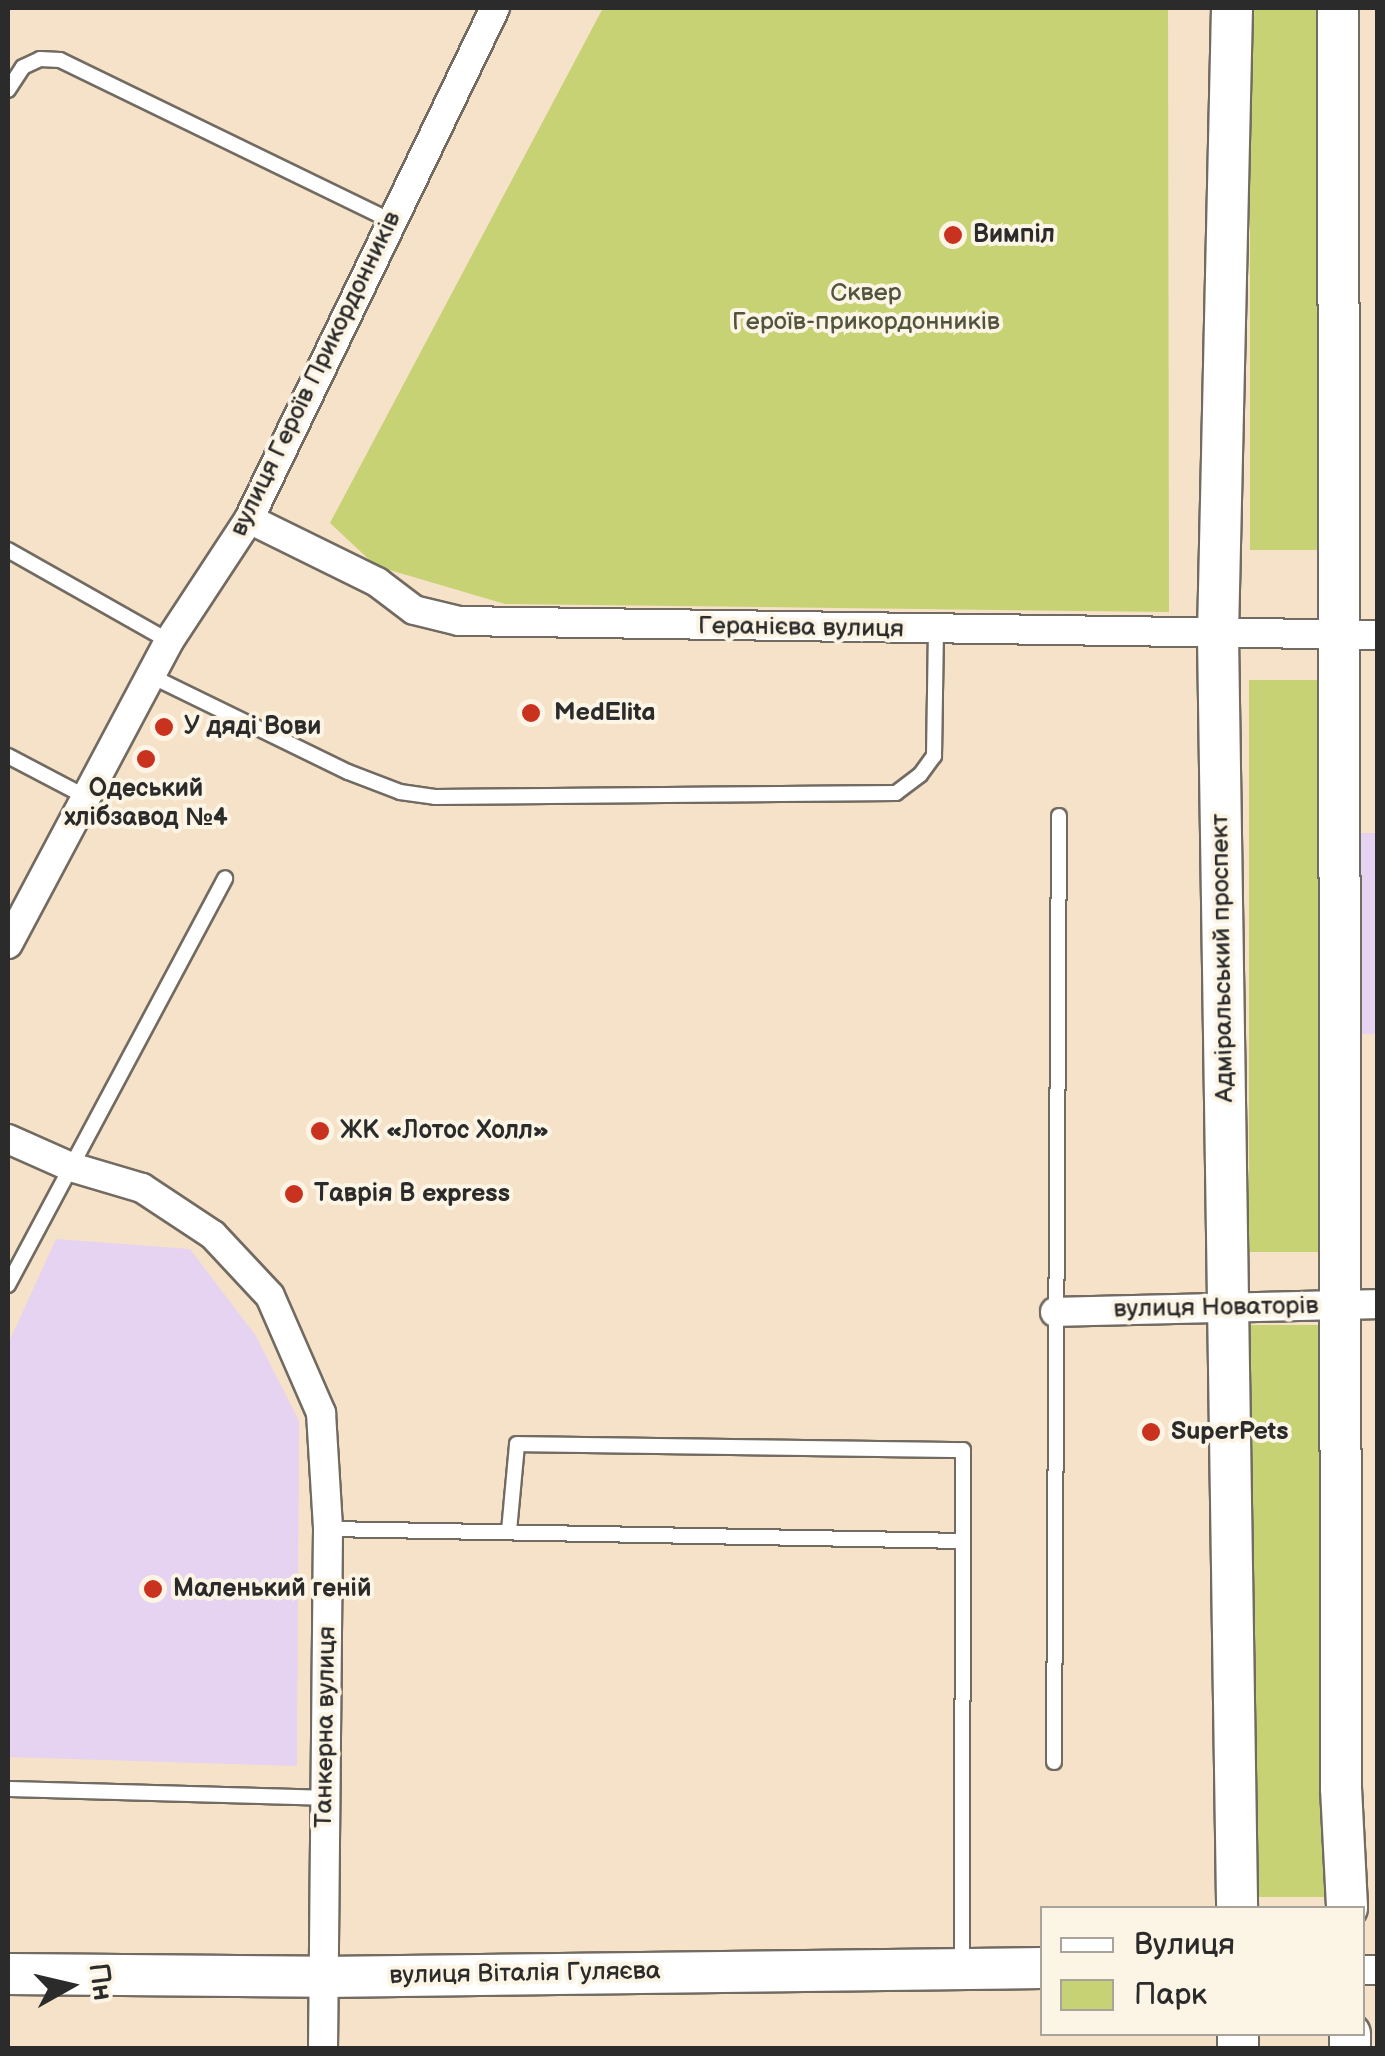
<!DOCTYPE html>
<meta charset="utf-8">
<style>
body{margin:0}
#map{position:relative;width:1385px;height:2056px;overflow:hidden;background:#f6e2c8;font-family:"Balsamiq Sans",sans-serif}
div>[style]{position:absolute}
.built>*{inset:0;background:#e5d3f1;transform-origin:0 0}
.green>*{inset:0;background:#c6d274;transform-origin:0 0}
.roads{filter:drop-shadow(2px 0 #726b62) drop-shadow(-2px 0 #726b62) drop-shadow(0 2px #726b62) drop-shadow(0 -2px #726b62)}
.lane>*{height:14px;margin:-7px;padding:0 7px;transform-origin:7px;border-radius:7px;background:#fff}
.street>*{height:28px;margin:-14px;padding:0 14px;transform-origin:14px;border-radius:14px;background:#fff}
.secondary>*{height:40px;margin:-20px;padding:0 20px;transform-origin:20px;border-radius:20px;background:#fff}
.dots>*{width:28px;height:28px;translate:-50% -50%;box-sizing:border-box;border:5px solid #fcf5e5;border-radius:50%}
span{translate:-50% -50%;white-space:nowrap;text-align:center;line-height:1.15;-webkit-text-stroke:8px #fcf5e5;paint-order:stroke}
.poi-label{font-size:25px;color:#2b2b2b;font-weight:700}
.left{translate:0 -50%;text-align:left}
.park-label{font-size:25px;color:#52553d}
.street-label{font-size:25px;color:#2b2b2b}
.frame{position:absolute;inset:0;border:10px solid #2b2b2b;pointer-events:none}
.legend{position:absolute;left:1040px;top:1906px;width:325px;height:130px;box-sizing:border-box;background:#fcf5e5;border:2px solid #a8a49b;margin:0;padding:12px 18px;list-style:none;font-size:30px;color:#2b2b2b}
.legend li{display:flex;align-items:center;gap:20px;height:50px}
.legend b{width:50px;border:2px solid #a8a49b}
.north{position:absolute;left:20px;top:1936px;width:100px;height:100px;-webkit-text-stroke:8px #fcf5e5;paint-order:stroke;rotate:82deg;font-size:28px;font-weight:700;line-height:40px;text-align:center;color:#2b2b2b}
.north::after{content:'';display:block;margin:auto;width:35px;height:45px;background:#2b2b2b;clip-path:polygon(50% 0,100% 100%,50% 72%,0 100%)}
</style>
<div id="map">
<div class="built">
<div style="left:1334px;top:833px;width:43px;height:201px"></div>
<div style="clip-path:polygon(56px 1239px,190px 1249px,256px 1336px,299px 1421px,297px 1766px,8px 1757px,8px 1344px)"></div>
</div>
<div class="green">
<div style="clip-path:polygon(603px 8px,1168px 8px,1169px 612px,505px 604px,376px 566px,330px 523px)"></div>
<div style="left:1250px;top:8px;width:79px;height:542px"></div>
<div style="left:1332px;top:680px;width:572px;height:83px;rotate:90deg"></div>
<div style="left:1249px;top:1325px;width:86px;height:572px"></div>
</div>
<div class="roads">
<div class="lane">
<div style="left:8px;top:90px;width:27px;rotate:-57deg"></div>
<div style="left:23px;top:67px;width:19px;rotate:-25deg"></div>
<div style="left:40px;top:59px;width:20px;rotate:3deg"></div>
<div style="left:60px;top:60px;width:369px;rotate:25.9deg"></div>
<div style="left:8px;top:550px;width:185px;rotate:29.5deg"></div>
<div style="left:151px;top:676px;width:219px;rotate:26deg"></div>
<div style="left:348px;top:772px;width:56px;rotate:21deg"></div>
<div style="left:400px;top:792px;width:35px;rotate:8deg"></div>
<div style="left:435px;top:797px;width:461px;rotate:-0.5deg"></div>
<div style="left:896px;top:793px;width:30px;rotate:-37deg"></div>
<div style="left:920px;top:775px;width:24px;rotate:-54deg"></div>
<div style="left:934px;top:756px;width:125px;rotate:-89.1deg"></div>
<div style="left:8px;top:756px;width:88px;rotate:27.7deg"></div>
<div style="left:8px;top:1285px;width:461px;rotate:-61.9deg"></div>
<div style="left:328px;top:1529px;width:635px;rotate:1.08deg"></div>
<div style="left:509px;top:1531px;width:87px;rotate:-84.7deg"></div>
<div style="left:517px;top:1444px;width:446px;rotate:0.8deg"></div>
<div style="left:963px;top:1450px;width:516px;rotate:90.11deg"></div>
<div style="left:1054px;top:1762px;width:946px;rotate:-89.7deg"></div>
<div style="left:8px;top:1789px;width:317px;rotate:1.6deg"></div>
</div>
<div class="street">
<div style="left:249px;top:519px;width:143px;rotate:26.2deg"></div>
<div style="left:377px;top:582px;width:46px;rotate:37.1deg"></div>
<div style="left:414px;top:610px;width:46px;rotate:13.7deg"></div>
<div style="left:459px;top:621px;width:919px;rotate:0.87deg"></div>
<div style="left:8px;top:944px;width:343px;rotate:-62deg"></div>
<div style="left:169px;top:641px;width:146px;rotate:-56.7deg"></div>
<div style="left:249px;top:519px;width:567px;rotate:-64.29deg"></div>
<div style="left:8px;top:1139px;width:69px;rotate:24deg"></div>
<div style="left:71px;top:1167px;width:74px;rotate:16.5deg"></div>
<div style="left:142px;top:1188px;width:85px;rotate:33.5deg"></div>
<div style="left:213px;top:1235px;width:83px;rotate:46.9deg"></div>
<div style="left:270px;top:1296px;width:128px;rotate:66.4deg"></div>
<div style="left:321px;top:1413px;width:116px;rotate:86.5deg"></div>
<div style="left:328px;top:1529px;width:519px;rotate:90.55deg"></div>
<div style="left:1055px;top:1312px;width:323px;rotate:-1.4deg"></div>
<div style="left:1362px;top:1970px;width:16px"></div>
</div>
<div class="secondary">
<div style="left:1232px;top:8px;width:627px;rotate:91.28deg"></div>
<div style="left:1218px;top:635px;width:1273px;rotate:89.14deg"></div>
<div style="left:1338px;top:8px;width:1780px;rotate:89.9deg"></div>
<div style="left:1341px;top:1788px;width:120px;rotate:87.1deg"></div>
<div style="left:8px;top:1974px;width:315px;rotate:0.5deg"></div>
<div style="left:323px;top:1977px;width:719px;rotate:-0.72deg"></div>
<div style="left:1238px;top:2034px;width:14px;rotate:90deg"></div>
<div style="left:1350px;top:2048px;width:14px;rotate:-90deg"></div>
</div>
</div>
<div class="dots">
<div style="left:953px;top:235px;background:#c8321e"></div>
<div style="left:531px;top:713px;background:#c8321e"></div>
<div style="left:164px;top:727px;background:#c8321e"></div>
<div style="left:146px;top:759px;background:#c8321e"></div>
<div style="left:320px;top:1131px;background:#c8321e"></div>
<div style="left:294px;top:1194px;background:#c8321e"></div>
<div style="left:1151px;top:1432px;background:#c8321e"></div>
<div style="left:153px;top:1589px;background:#c8321e"></div>
</div>
<div class="poi-label">
<span class="left" style="left:973px;top:235px">Вимпіл</span>
<span class="left" style="left:554px;top:713px">MedElita</span>
<span class="left" style="left:184px;top:727px">У дяді Вови</span>
<span style="left:146px;top:804px">Одеський<br>хлібзавод №4</span>
<span class="left" style="left:340px;top:1131px">ЖК «Лотос Холл»</span>
<span class="left" style="left:314px;top:1194px">Таврія В express</span>
<span class="left" style="left:1171px;top:1432px">SuperPets</span>
<span class="left" style="left:173px;top:1589px">Маленький геній</span>
</div>
<div class="park-label">
<span style="left:866px;top:308px">Сквер<br>Героїв-прикордонників</span>
</div>
<div class="street-label">
<span style="left:316px;top:374px;rotate:-64deg">вулиця Героїв Прикордонників</span>
<span style="left:801px;top:628px;rotate:1deg">Геранієва вулиця</span>
<span style="left:1223px;top:958px;rotate:-91deg">Адміральський проспект</span>
<span style="left:1216px;top:1308px;rotate:-1deg">вулиця Новаторів</span>
<span style="left:326px;top:1727px;rotate:-89deg">Танкерна вулиця</span>
<span style="left:525px;top:1974px;rotate:-1deg">вулиця Віталія Гуляєва</span>
</div>
<div class="frame"></div>
<ul class="legend">
<li><b style="height:12px;background:#fff"></b>Вулиця</li>
<li><b style="height:28px;background:#c6d274"></b>Парк</li>
</ul>
<div class="north">Пн</div>
</div>
